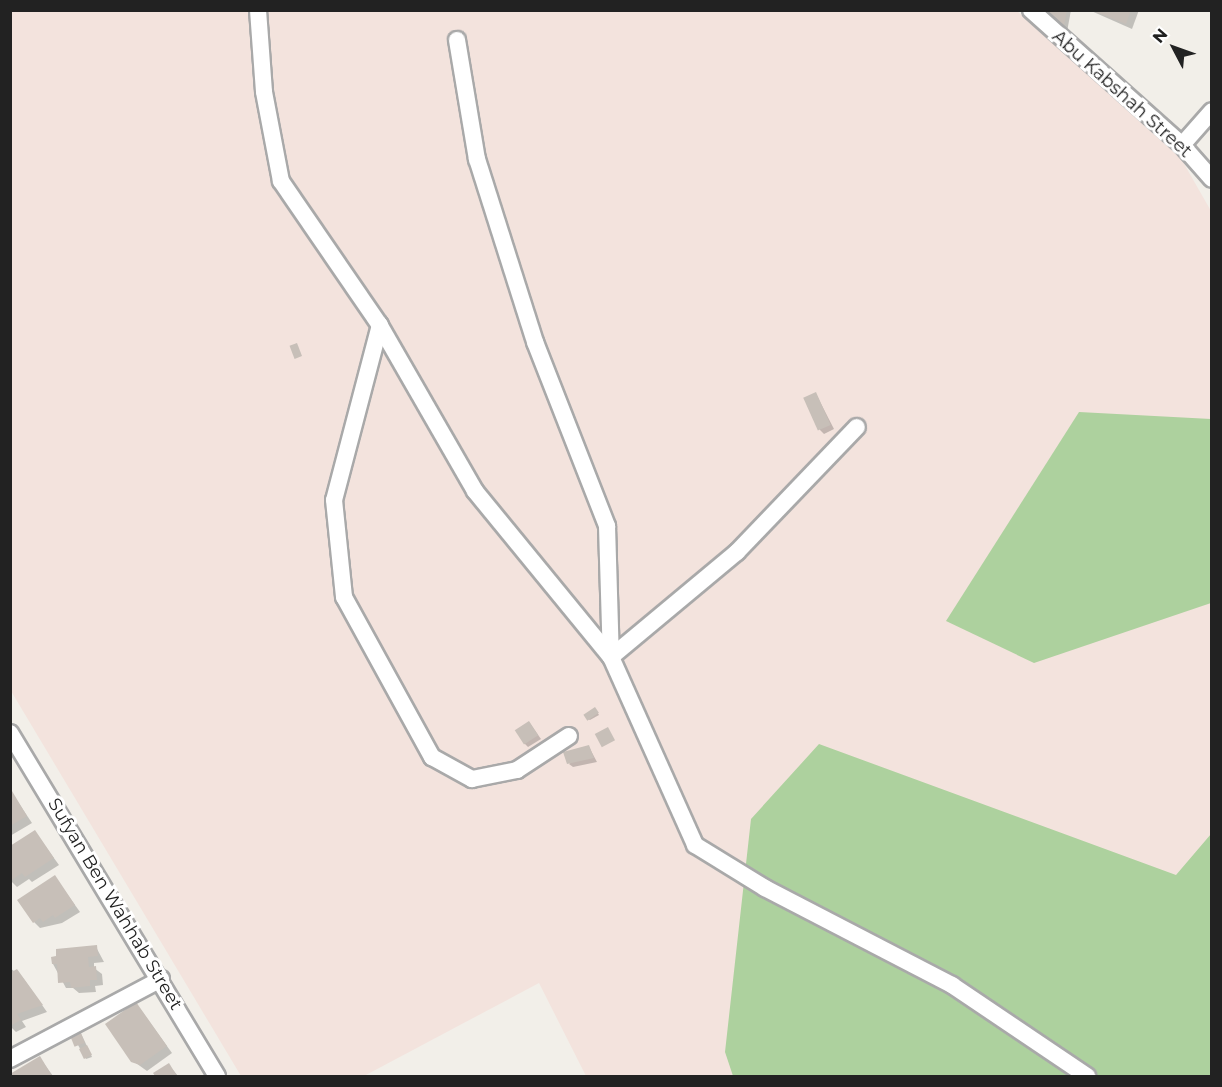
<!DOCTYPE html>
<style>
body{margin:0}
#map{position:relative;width:1222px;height:1087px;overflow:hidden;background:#f2efe9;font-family:Montserrat,sans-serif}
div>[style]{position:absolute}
.military>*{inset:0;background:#f3e3dd}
.forest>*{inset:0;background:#add19e}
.shadow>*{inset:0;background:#0003}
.building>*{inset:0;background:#c7bfb8;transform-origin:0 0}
.roads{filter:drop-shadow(2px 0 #a9a9a9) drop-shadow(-2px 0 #a9a9a9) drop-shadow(0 2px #a9a9a9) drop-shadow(0 -2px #a9a9a9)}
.minor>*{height:16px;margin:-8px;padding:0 8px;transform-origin:8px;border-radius:8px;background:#fff}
span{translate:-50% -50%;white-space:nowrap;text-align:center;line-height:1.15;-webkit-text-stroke:6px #fff;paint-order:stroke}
.street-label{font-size:18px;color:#222}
.frame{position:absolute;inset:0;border:12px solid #222;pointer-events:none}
.north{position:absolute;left:1144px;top:18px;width:60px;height:60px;-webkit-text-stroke:4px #fff;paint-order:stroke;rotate:311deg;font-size:16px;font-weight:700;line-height:24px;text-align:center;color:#222}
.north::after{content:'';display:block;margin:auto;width:21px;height:27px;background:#222;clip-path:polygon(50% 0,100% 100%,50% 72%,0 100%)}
</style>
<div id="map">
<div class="military">
<div style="clip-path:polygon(10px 11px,1017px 11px,1179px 155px,1211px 211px,1211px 1076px,586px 1076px,539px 983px,364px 1076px,241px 1076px,11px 691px)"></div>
</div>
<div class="forest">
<div style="clip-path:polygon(1079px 412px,1211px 419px,1211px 603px,1034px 663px,946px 621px)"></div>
<div style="clip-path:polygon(819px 744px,1176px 875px,1211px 834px,1211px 1076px,733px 1076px,725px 1052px,751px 819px)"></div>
</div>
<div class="shadow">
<div style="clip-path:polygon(1046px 10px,1071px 10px,1067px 32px)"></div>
<div style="clip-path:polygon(1089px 10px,1139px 10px,1132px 29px)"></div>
<div style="clip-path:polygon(816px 394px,834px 429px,824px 434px,820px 430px)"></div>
<div style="clip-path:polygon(596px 710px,599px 715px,590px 720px,588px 719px)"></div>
<div style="clip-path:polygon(529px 722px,541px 739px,528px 747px,524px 743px)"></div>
<div style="clip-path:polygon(589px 747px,597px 762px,573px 767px,569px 764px)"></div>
<div style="clip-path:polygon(12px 793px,32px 823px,10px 836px,10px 794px)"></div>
<div style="clip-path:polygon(35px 832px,59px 865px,32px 882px,29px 879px,17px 887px,10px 880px)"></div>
<div style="clip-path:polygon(55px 877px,80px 912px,62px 923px,40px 928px,34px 922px)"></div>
<div style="clip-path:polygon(96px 947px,104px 962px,94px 963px,94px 968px,102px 974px,103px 985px,95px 986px,96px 992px,79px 993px,73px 988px,66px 988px,53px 964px)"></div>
<div style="clip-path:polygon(10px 968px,23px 978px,47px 1012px,22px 1021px,26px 1027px,16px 1032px,10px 1026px)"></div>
<div style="clip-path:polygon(141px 1010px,172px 1053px,147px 1071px,133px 1061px)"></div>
<div style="clip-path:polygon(79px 1029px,92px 1057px,86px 1059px,70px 1031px)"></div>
<div style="clip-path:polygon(40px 1058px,53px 1076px,10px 1076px,10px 1075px)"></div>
<div style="clip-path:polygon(169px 1065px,178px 1076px,156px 1076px,155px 1073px)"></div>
</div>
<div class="building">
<div style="clip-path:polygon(1047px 10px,1067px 10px,1063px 31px,1045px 15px)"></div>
<div style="clip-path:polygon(1091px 10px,1131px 10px,1126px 24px)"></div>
<div style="left:297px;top:343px;width:14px;height:8px;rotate:69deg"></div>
<div style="left:816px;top:392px;width:36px;height:14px;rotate:66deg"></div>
<div style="left:595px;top:707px;width:7px;height:14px;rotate:56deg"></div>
<div style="left:529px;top:721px;width:17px;height:17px;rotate:57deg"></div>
<div style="left:608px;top:727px;width:15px;height:15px;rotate:62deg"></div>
<div style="clip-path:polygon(589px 745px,594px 758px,567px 764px,563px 752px)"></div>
<div style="clip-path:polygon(12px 791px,27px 816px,10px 826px,10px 792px)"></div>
<div style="clip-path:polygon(35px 830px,54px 858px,25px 877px,22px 873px,10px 881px,10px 846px)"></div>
<div style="clip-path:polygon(55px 875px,75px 905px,55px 918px,53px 915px,43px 922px,40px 918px,33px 923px,17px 900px)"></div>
<div style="clip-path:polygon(97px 945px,98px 956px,88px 957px,89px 967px,96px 966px,97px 980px,90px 980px,90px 986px,71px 988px,70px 982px,58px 983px,57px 964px,52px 964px,51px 957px,56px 956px,56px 949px)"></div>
<div style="clip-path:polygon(17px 969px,43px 1005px,17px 1014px,21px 1020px,10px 1026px,10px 973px)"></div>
<div style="clip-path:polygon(136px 1002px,167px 1046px,140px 1065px,131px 1062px,105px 1024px)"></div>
<div style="left:78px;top:1026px;width:18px;height:11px;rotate:68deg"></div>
<div style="left:87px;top:1045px;width:11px;height:9px;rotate:63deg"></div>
<div style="clip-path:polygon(40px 1056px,52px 1076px,10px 1076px,10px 1074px)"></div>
<div style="clip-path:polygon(169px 1063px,177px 1076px,155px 1076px,153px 1073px)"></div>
</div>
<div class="roads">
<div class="minor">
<div style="left:258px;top:10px;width:82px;rotate:85.8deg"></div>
<div style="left:264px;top:92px;width:91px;rotate:79.2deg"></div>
<div style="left:281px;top:181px;width:173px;rotate:55.6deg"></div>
<div style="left:379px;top:324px;width:193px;rotate:60.1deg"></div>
<div style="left:475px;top:491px;width:215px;rotate:50.7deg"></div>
<div style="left:611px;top:657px;width:206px;rotate:65.9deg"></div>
<div style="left:695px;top:845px;width:82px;rotate:31.6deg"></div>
<div style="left:765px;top:888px;width:211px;rotate:27.4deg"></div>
<div style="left:952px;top:985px;width:163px;rotate:34deg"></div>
<div style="left:1031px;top:10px;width:203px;rotate:41.8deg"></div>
<div style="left:1182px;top:145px;width:45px;rotate:48.6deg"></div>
<div style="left:457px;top:40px;width:121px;rotate:80.5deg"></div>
<div style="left:477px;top:159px;width:192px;rotate:72.4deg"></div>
<div style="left:535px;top:342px;width:198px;rotate:68.6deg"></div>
<div style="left:607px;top:526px;width:131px;rotate:88.3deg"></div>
<div style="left:1182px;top:145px;width:45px;rotate:-48.6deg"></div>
<div style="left:380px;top:325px;width:181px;rotate:104.7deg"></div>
<div style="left:334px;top:500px;width:98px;rotate:84.1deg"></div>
<div style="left:344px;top:597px;width:183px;rotate:61.2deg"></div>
<div style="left:432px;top:757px;width:46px;rotate:28.8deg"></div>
<div style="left:472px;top:779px;width:46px;rotate:-11.3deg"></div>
<div style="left:517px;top:770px;width:62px;rotate:-33.2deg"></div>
<div style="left:611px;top:657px;width:164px;rotate:-39.8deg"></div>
<div style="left:737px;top:552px;width:173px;rotate:-46.2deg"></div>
<div style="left:10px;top:733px;width:401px;rotate:58.9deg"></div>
<div style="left:10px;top:1059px;width:171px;rotate:-27.9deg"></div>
</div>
</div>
<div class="street-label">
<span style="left:1122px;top:94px;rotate:42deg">Abu Kabshah Street</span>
<span style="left:115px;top:904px;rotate:59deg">Sufyan Ben Wahhab Street</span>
</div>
<div class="frame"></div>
<div class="north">N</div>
</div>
